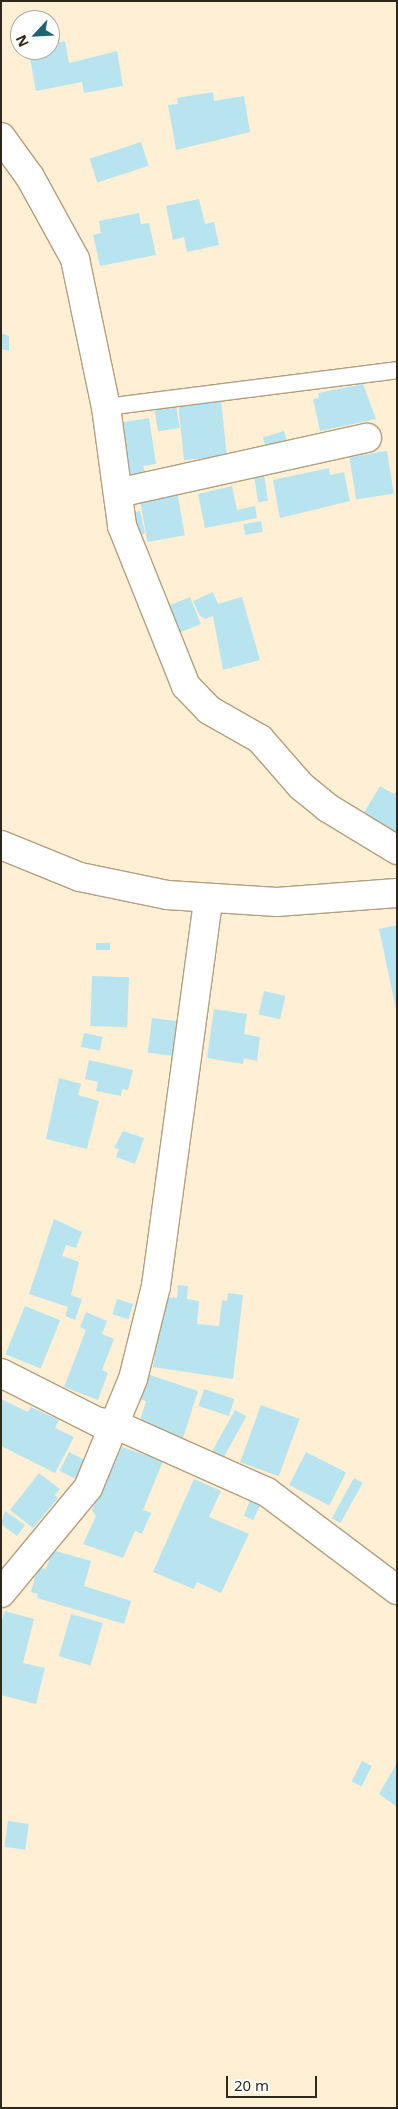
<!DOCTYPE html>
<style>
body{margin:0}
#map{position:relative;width:398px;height:2109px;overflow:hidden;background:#ffefd4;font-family:"Noto Sans",sans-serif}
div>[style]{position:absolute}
.building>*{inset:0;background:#b7e4ef;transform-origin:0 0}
.roads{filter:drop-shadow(1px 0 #b29f80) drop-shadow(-1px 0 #b29f80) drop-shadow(0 1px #b29f80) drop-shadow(0 -1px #b29f80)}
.lane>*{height:16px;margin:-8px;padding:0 8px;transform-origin:8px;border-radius:8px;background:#fff}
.street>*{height:28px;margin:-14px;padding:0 14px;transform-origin:14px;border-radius:14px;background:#fff}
span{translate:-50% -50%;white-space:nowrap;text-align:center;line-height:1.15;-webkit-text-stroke:4px #fff;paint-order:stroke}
.frame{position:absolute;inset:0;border:2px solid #2e271a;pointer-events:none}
.north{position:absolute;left:10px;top:10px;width:50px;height:50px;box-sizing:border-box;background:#fff;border:1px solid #aba9a3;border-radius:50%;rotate:245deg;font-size:14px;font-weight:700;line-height:20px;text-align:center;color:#2e271a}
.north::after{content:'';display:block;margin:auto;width:18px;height:22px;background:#1d6573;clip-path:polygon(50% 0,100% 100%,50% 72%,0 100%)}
.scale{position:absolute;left:226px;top:2076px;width:91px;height:22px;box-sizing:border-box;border:2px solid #2e271a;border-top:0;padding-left:6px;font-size:15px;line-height:18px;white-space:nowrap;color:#2e271a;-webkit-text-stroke:4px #fff;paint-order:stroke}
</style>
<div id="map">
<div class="building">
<div style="clip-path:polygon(65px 41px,69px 63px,117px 51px,123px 86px,84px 93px,82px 82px,36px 91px,29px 53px,50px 50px,50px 44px)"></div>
<div style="clip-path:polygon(213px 92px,214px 101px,244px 96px,250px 132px,176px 150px,168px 105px,178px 104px,177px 98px)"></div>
<div style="left:141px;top:142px;width:25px;height:54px;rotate:72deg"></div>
<div style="clip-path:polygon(199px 199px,205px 224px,214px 222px,219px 245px,187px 252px,184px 237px,173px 240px,166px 206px)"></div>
<div style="clip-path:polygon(139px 213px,141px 224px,149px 223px,156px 255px,100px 266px,93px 235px,101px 233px,99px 221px)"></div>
<div style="clip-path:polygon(1px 333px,9px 336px,9px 351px,1px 349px)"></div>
<div style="clip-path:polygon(363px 384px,376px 419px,320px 431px,313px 399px,319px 398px,318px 393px)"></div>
<div style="left:221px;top:400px;width:56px;height:43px;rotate:84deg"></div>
<div style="left:176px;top:406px;width:22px;height:22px;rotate:80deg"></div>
<div style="clip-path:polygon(149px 418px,156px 464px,143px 466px,145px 472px,127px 475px,119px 423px)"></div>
<div style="left:284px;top:431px;width:10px;height:22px;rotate:73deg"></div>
<div style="left:387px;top:451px;width:43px;height:38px;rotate:81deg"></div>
<div style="clip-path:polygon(329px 468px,330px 475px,344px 472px,350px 501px,280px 518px,273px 480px)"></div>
<div style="left:264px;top:475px;width:26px;height:10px;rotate:81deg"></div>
<div style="clip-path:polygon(232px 486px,237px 510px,255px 506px,257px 518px,205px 528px,198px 494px)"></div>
<div style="left:177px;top:491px;width:45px;height:38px;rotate:80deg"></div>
<div style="left:140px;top:511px;width:23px;height:11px;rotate:77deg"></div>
<div style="left:261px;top:521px;width:11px;height:18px;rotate:80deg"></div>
<div style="clip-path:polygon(213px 592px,218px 604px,242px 597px,260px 660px,223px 670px,213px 616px,205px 619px,200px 616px,193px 601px)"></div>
<div style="left:190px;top:597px;width:29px;height:28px;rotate:68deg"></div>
<div style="clip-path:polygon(380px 786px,394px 794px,397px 790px,397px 835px,362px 816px)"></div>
<div style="clip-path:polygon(397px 925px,397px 1009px,396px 1009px,379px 929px)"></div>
<div style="left:96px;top:943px;width:14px;height:7px"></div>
<div style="left:92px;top:976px;width:37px;height:50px;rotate:2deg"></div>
<div style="left:264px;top:991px;width:22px;height:24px;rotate:13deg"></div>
<div style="clip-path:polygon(214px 1009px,247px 1014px,244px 1034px,260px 1037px,257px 1061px,244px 1058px,243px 1064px,207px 1058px)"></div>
<div style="left:152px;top:1018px;width:26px;height:35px;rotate:7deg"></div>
<div style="left:84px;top:1033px;width:19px;height:14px;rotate:12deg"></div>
<div style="clip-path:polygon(89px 1060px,133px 1070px,128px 1090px,122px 1089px,121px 1096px,96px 1091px,98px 1082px,85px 1079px)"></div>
<div style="clip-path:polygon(59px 1078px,81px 1084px,78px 1095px,99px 1101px,87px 1149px,46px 1139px)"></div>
<div style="clip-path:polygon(123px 1131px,144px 1138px,135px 1164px,116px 1157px,119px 1149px,114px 1148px)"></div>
<div style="clip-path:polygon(54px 1219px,82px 1232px,76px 1248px,66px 1245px,62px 1256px,79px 1262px,71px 1295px,82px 1299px,75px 1320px,65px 1316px,68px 1307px,29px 1294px)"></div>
<div style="clip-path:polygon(178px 1285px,188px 1286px,187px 1299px,199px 1301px,197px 1324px,219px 1326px,222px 1300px,227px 1301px,228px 1293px,243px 1295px,233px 1379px,153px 1367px,164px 1297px,177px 1298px)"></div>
<div style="left:117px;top:1299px;width:17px;height:16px;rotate:17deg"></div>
<div style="left:25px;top:1306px;width:38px;height:52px;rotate:22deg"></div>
<div style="clip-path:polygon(86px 1312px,107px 1321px,102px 1334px,114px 1339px,102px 1370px,108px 1373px,98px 1400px,64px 1387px,86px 1330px,80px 1327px)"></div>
<div style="clip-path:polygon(147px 1374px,198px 1391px,183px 1438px,139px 1424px,146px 1401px,139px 1399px)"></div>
<div style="left:204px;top:1389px;width:32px;height:18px;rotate:18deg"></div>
<div style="clip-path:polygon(1px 1399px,28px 1412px,31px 1407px,59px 1420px,55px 1428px,74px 1437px,55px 1473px,1px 1446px)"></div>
<div style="left:261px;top:1405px;width:41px;height:61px;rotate:20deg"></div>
<div style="left:235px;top:1410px;width:13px;height:47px;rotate:29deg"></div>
<div style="clip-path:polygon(122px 1447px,163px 1461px,143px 1510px,151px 1513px,142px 1534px,135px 1531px,123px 1558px,83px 1544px,96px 1516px,92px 1510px)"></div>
<div style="left:69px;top:1452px;width:20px;height:21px;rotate:27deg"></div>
<div style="left:306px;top:1452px;width:45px;height:37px;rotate:27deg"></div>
<div style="clip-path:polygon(39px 1473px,60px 1489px,55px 1495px,58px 1498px,33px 1528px,10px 1510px)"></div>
<div style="left:354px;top:1478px;width:10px;height:46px;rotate:29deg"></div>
<div style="clip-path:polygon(194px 1479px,221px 1491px,209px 1517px,249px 1534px,221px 1593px,197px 1582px,194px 1589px,153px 1572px)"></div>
<div style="clip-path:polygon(250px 1500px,261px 1504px,253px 1520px,244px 1516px)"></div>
<div style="clip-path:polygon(5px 1511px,25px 1525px,17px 1536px,1px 1524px)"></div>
<div style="clip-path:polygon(52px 1550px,91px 1561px,84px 1586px,131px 1601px,124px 1624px,37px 1598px,38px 1594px,31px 1592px,38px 1567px,46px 1569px)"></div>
<div style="clip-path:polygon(5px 1611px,34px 1619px,23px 1663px,45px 1668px,36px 1704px,1px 1695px,1px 1622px)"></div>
<div style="left:71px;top:1614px;width:33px;height:44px;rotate:16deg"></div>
<div style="left:362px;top:1761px;width:11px;height:23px;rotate:27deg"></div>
<div style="clip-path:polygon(397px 1763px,397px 1807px,379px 1794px)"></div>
<div style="left:8px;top:1821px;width:21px;height:26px;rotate:8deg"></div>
</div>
<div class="roads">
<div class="lane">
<div style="left:106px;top:407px;width:293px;rotate:-7.2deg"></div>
</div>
<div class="street">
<div style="left:1px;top:137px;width:49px;rotate:54.1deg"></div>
<div style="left:30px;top:177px;width:94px;rotate:61.2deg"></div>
<div style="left:75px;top:259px;width:151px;rotate:78.2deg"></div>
<div style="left:106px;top:407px;width:120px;rotate:82.3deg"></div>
<div style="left:122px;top:526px;width:172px;rotate:68.2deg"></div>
<div style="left:186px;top:686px;width:33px;rotate:46deg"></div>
<div style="left:209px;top:710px;width:59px;rotate:29.6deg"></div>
<div style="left:260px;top:739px;width:62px;rotate:48.9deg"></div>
<div style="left:301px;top:786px;width:35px;rotate:39deg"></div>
<div style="left:328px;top:808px;width:81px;rotate:31.3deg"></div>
<div style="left:118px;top:493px;width:255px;rotate:-12.5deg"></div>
<div style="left:1px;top:845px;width:85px;rotate:22.1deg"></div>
<div style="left:80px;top:877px;width:89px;rotate:11.7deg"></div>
<div style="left:167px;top:895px;width:110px;rotate:3.6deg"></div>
<div style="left:277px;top:902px;width:120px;rotate:-4.3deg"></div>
<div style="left:1px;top:1373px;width:109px;rotate:26.8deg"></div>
<div style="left:98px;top:1422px;width:16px;rotate:7deg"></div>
<div style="left:114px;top:1424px;width:167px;rotate:24deg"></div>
<div style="left:267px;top:1492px;width:163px;rotate:37deg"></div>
<div style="left:1px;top:1593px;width:136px;rotate:-50.4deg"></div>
<div style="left:88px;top:1488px;width:118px;rotate:-67.6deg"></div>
<div style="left:133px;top:1379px;width:96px;rotate:-76.1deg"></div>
<div style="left:156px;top:1286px;width:390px;rotate:-82.3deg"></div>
</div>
</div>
<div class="frame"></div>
<div class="north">N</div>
<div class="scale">20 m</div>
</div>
